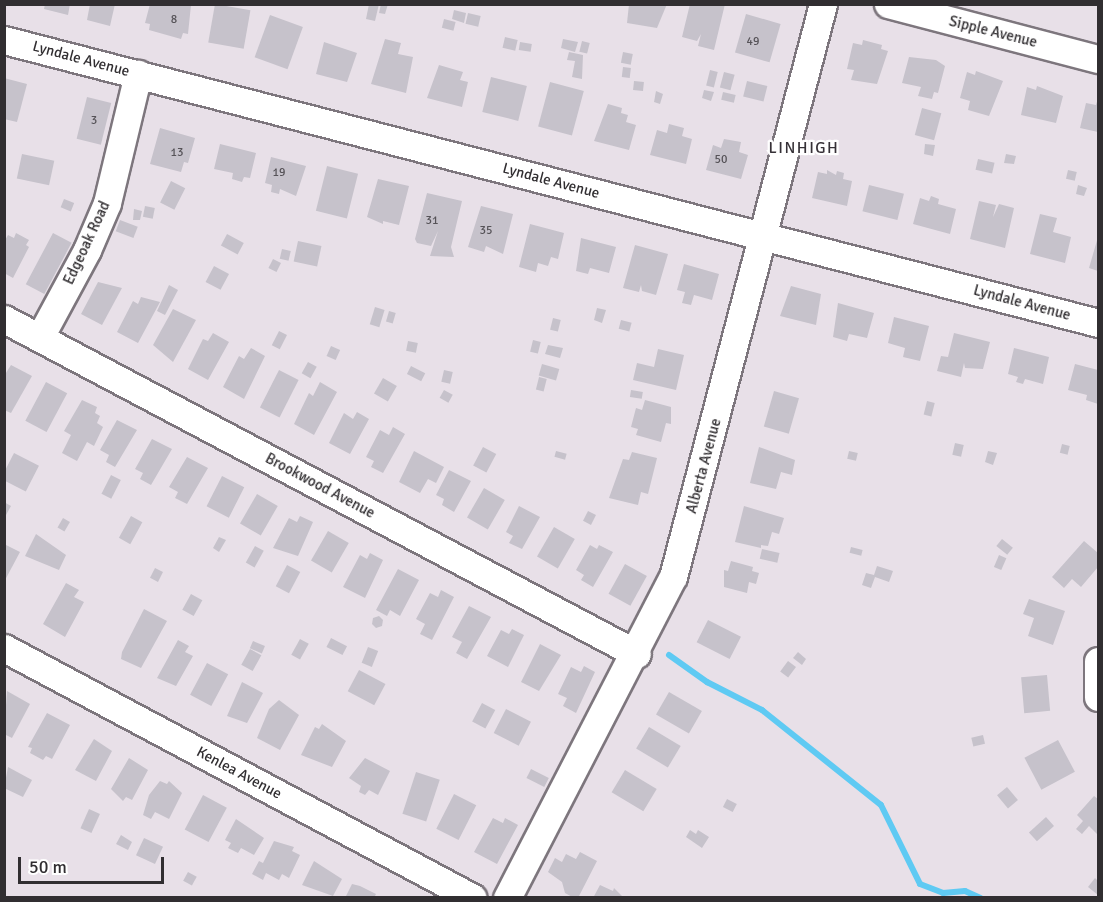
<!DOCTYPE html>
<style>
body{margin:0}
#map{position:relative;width:1103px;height:902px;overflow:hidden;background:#e8e0e8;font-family:Signika,sans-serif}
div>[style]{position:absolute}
.stream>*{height:6px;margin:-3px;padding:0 3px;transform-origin:3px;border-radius:3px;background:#5fcaf3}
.building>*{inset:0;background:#c6c2cb;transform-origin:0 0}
.roads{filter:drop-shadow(2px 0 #7d767d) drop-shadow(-2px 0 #7d767d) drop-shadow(0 2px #7d767d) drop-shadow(0 -2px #7d767d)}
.minor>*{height:27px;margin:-13.5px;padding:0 13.5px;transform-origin:13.5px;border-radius:13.5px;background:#fff}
span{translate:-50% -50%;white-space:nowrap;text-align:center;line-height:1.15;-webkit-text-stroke:4.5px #fff;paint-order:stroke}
.number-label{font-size:12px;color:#565358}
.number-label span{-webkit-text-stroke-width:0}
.street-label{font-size:15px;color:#312e31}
.neighbourhood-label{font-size:16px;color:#363137;letter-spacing:1.5px}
.frame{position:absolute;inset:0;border:6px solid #312e31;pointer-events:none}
.scale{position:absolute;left:18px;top:857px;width:146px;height:27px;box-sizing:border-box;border:3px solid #312e31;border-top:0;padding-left:8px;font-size:18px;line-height:21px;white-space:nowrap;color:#312e31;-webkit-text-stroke:4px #fff;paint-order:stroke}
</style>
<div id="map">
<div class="stream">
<div style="left:669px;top:655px;width:47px;rotate:35.4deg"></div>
<div style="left:707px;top:682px;width:62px;rotate:27deg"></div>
<div style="left:762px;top:710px;width:152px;rotate:38.6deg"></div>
<div style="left:881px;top:805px;width:88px;rotate:63.7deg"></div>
<div style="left:920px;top:884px;width:25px;rotate:21deg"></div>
<div style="left:943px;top:893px;width:22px;rotate:-5deg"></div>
<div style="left:965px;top:891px;width:17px;rotate:24deg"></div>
</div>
<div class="building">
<div style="clip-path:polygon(45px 4px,70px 4px,68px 15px,44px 9px)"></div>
<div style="clip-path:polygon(90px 4px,115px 4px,110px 26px,87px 20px)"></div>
<div style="clip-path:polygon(150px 4px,191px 5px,188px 34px,183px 33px,181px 39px,149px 30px,150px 24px,145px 23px)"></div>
<div style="left:215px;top:4px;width:36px;height:39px;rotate:10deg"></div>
<div style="clip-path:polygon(369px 4px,379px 4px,375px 21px,366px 19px)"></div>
<div style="clip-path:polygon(381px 4px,388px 4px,385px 14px,379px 13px)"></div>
<div style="clip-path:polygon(629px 4px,667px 4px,657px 28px,627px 23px)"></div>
<div style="clip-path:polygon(690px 4px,725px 4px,714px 50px,698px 46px,701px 34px,697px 41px,682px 37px)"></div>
<div style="clip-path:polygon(454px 10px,466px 13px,464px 23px,452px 19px)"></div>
<div style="left:468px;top:13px;width:13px;height:11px;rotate:13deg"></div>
<div style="left:746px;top:14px;width:36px;height:40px;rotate:16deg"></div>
<div style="left:270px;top:15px;width:35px;height:45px;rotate:20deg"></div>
<div style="left:444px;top:19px;width:12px;height:9px;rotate:14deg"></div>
<div style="left:505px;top:37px;width:13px;height:11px;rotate:13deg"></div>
<div style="clip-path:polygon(385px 39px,401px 43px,398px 54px,413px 57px,406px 93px,371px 84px)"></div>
<div style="clip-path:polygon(563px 39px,578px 42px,575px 52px,561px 48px)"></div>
<div style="clip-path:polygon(863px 40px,882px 45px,881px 49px,888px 51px,877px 84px,851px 80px,854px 70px,847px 69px,853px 43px,862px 45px)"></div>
<div style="left:582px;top:41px;width:8px;height:11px;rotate:14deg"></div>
<div style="clip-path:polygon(324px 42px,357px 53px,347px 82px,316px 74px)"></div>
<div style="left:520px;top:42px;width:12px;height:8px;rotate:9deg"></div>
<div style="clip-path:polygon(569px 52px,583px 55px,582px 79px,572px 77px,575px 61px,567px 60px)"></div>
<div style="left:623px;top:52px;width:10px;height:11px;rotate:11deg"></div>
<div style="clip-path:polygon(909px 57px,936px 60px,945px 66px,938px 93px,934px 92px,932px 99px,918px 96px,921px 87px,902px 83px)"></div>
<div style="clip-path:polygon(439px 65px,463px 72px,460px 80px,468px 82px,462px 107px,427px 98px)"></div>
<div style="left:623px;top:67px;width:8px;height:10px;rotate:7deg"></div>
<div style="left:710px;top:70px;width:8px;height:16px;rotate:14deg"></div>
<div style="clip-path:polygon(976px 71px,1003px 81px,989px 116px,968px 110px,970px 101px,960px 98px,967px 72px,975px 75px)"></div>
<div style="left:724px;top:72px;width:11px;height:16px;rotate:15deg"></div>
<div style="left:491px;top:77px;width:37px;height:36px;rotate:14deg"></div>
<div style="clip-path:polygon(4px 78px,27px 84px,17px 122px,4px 119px)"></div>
<div style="left:634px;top:81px;width:10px;height:9px;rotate:6deg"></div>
<div style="left:747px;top:81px;width:21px;height:16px;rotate:14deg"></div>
<div style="left:550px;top:82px;width:35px;height:46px;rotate:15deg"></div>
<div style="clip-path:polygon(1037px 86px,1063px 96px,1056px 123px,1021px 115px,1027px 87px,1036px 90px)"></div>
<div style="clip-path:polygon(704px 90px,714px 92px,711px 101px,702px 98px)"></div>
<div style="clip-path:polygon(656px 91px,663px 94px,660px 104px,654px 102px)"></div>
<div style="left:723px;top:92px;width:13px;height:8px;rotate:13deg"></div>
<div style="left:87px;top:97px;width:25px;height:43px;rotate:14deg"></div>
<div style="clip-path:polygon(1098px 98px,1098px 132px,1080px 128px,1086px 103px,1096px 105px)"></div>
<div style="clip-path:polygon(608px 104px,622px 108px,621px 113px,628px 115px,626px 122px,636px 125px,629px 150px,594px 141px)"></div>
<div style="left:922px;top:108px;width:20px;height:28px;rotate:15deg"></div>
<div style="clip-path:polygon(669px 124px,684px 128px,682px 136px,692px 139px,686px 164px,650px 155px,657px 130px,667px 133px)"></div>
<div style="clip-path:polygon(160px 128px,195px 138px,188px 163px,184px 162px,181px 172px,150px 164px)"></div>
<div style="clip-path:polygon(724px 139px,741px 142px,739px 152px,748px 155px,741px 179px,706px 170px,713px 145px,721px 148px)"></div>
<div style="clip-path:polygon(220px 144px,256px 153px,250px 178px,244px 177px,242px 182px,232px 179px,233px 173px,214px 169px)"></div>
<div style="clip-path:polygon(925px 144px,935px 145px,933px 156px,924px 154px)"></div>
<div style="left:22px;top:154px;width:33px;height:25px;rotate:12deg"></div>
<div style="clip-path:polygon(1006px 154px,1016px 156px,1014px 164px,1004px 163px)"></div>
<div style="clip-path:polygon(271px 157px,306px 166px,296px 196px,280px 189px,279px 194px,271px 192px,272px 185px,265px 183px)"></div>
<div style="left:978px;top:159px;width:17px;height:11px;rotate:13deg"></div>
<div style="left:327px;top:166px;width:32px;height:46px;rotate:14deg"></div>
<div style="clip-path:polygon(827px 170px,836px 175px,837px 171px,844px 173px,843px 179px,852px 181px,847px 206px,812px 198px,818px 172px,827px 174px)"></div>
<div style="left:1068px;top:170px;width:9px;height:9px;rotate:13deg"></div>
<div style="clip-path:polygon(378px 179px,409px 186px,399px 225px,383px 221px,383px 224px,367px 217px)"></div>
<div style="left:171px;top:181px;width:16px;height:24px;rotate:27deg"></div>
<div style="left:869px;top:185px;width:36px;height:27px;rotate:14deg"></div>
<div style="clip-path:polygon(1078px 185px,1087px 188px,1084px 196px,1076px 194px)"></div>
<div style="clip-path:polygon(427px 193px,462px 201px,451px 247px,454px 257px,430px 256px,438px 231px,431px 246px,417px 243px,415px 239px)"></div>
<div style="clip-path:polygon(931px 196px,939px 199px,938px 204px,956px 209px,950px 234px,913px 224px,920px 198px,929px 201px)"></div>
<div style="left:64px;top:199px;width:11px;height:9px;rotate:22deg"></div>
<div style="clip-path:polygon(979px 201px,996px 205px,993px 217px,999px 204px,1014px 208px,1005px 248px,970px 239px)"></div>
<div style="left:145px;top:206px;width:10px;height:11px;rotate:11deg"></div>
<div style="clip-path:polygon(481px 206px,513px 214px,503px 254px,486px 246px,484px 252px,468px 247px)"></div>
<div style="clip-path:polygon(134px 209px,142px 211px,140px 220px,133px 220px)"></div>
<div style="clip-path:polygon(1040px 214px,1057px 218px,1053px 232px,1071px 237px,1065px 263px,1030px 254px)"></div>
<div style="left:120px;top:220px;width:19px;height:12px;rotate:21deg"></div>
<div style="clip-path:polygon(530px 224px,564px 233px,558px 259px,551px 257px,548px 266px,538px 263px,536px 272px,519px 267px)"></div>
<div style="clip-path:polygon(16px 233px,29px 240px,26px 245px,29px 247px,13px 278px,4px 273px,4px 242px,8px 235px,14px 238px)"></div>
<div style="left:53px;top:233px;width:21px;height:58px;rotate:28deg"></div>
<div style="left:227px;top:234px;width:19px;height:13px;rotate:28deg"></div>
<div style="clip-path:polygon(1098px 237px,1098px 271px,1089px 268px)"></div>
<div style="clip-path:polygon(581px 238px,616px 247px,609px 273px,590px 268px,588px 274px,576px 271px)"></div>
<div style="left:298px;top:241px;width:24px;height:21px;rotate:12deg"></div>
<div style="clip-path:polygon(635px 245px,668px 254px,656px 295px,642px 291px,641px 285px,639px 292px,623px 288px)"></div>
<div style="left:282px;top:249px;width:9px;height:10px;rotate:13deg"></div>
<div style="left:273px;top:259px;width:9px;height:10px;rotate:27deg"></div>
<div style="clip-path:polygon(684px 264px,719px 274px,712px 300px,694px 295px,691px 305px,682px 303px,685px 292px,677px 290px)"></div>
<div style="left:214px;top:266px;width:17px;height:18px;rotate:28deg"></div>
<div style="clip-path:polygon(98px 282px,122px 288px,102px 325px,81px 314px)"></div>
<div style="clip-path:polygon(169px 285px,178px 290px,165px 315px,157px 311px)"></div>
<div style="clip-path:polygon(791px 286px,821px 294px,816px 325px,780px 316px)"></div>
<div style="clip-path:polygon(141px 297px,160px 302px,138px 343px,117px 332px,133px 301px,138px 304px)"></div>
<div style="clip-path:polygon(838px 303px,874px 313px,867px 338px,849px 334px,847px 341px,833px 337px)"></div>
<div style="left:375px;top:307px;width:10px;height:18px;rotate:17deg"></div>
<div style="clip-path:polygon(597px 308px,606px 310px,602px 323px,594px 320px)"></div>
<div style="clip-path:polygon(173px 309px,196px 320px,173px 362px,153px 345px)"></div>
<div style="left:389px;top:311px;width:7px;height:11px;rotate:16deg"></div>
<div style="clip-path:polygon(894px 317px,929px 326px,920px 361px,903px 357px,905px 348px,888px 343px)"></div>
<div style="left:553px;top:318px;width:8px;height:12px;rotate:14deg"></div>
<div style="left:621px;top:320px;width:11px;height:9px;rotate:15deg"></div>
<div style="left:279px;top:331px;width:9px;height:16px;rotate:27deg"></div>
<div style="clip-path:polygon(213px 333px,229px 342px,208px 380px,188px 369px,203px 339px,208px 341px)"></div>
<div style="clip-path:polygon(954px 333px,990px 342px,983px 369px,965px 368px,964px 363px,961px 377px,937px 371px,941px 356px,948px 357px)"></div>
<div style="left:533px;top:340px;width:8px;height:12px;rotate:14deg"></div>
<div style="left:408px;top:341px;width:10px;height:10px;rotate:11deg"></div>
<div style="clip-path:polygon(548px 345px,563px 348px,560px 358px,545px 354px)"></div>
<div style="left:331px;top:346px;width:10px;height:11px;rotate:24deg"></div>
<div style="clip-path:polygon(251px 348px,265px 356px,244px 399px,223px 387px,239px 356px,244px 359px)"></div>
<div style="clip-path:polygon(1014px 348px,1049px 357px,1043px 384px,1025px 379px,1023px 384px,1016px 382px,1018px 377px,1008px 374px)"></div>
<div style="clip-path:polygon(658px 349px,684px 355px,676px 390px,633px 380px,637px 363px,654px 367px)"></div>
<div style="left:308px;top:362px;width:10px;height:13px;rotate:29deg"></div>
<div style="left:542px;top:364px;width:18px;height:12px;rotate:16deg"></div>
<div style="clip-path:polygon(1075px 364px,1098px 370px,1098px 404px,1086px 400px,1087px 395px,1068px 390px)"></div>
<div style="clip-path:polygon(11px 365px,32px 376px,11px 413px,4px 410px,4px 376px)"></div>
<div style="left:411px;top:366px;width:16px;height:9px;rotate:27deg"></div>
<div style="left:279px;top:370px;width:22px;height:42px;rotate:27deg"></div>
<div style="left:444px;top:370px;width:9px;height:12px;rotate:13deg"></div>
<div style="left:539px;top:377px;width:8px;height:13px;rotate:14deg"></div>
<div style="left:383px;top:378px;width:16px;height:18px;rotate:30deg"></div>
<div style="left:46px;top:382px;width:24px;height:44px;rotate:28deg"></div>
<div style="clip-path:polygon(320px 382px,337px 392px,314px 435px,294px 424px,309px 393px,313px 396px)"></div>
<div style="left:444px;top:390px;width:10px;height:9px;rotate:29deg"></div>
<div style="left:631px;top:390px;width:12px;height:7px;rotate:9deg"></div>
<div style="left:774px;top:391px;width:26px;height:37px;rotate:16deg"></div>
<div style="clip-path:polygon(82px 400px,97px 407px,95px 413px,100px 416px,97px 423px,103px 427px,94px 446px,87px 442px,77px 461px,62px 453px,71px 435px,64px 431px)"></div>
<div style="clip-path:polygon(645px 400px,671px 407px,671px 424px,666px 423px,661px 442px,636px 435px,638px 429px,631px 427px,636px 408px,642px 410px)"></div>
<div style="left:927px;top:401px;width:8px;height:14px;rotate:14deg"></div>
<div style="clip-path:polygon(357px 412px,369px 419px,350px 454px,329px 443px,344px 413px,353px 419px)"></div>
<div style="clip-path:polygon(117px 420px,137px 430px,115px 467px,106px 462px,109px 455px,100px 450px)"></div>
<div style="clip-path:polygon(393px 427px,405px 434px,383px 473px,371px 467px,374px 461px,366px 457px,380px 430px,389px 435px)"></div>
<div style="clip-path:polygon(152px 439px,172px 449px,151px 485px,140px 479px,143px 473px,135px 469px)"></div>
<div style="left:955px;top:443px;width:9px;height:12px;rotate:13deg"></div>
<div style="left:1062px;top:444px;width:8px;height:9px;rotate:14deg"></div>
<div style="left:483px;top:447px;width:15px;height:21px;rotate:28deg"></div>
<div style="clip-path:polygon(759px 447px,795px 460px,792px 475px,781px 472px,776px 489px,750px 483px)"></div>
<div style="clip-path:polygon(414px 451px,444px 467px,436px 483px,428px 479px,420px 493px,399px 482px)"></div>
<div style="left:556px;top:451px;width:11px;height:6px;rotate:15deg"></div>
<div style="left:849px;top:451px;width:9px;height:8px;rotate:13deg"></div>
<div style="clip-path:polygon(988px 451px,997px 453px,993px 465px,985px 462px)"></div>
<div style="clip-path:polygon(632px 452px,657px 458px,648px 494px,641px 492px,638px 505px,609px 498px,623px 459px,629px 460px)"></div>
<div style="left:14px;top:453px;width:28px;height:29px;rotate:27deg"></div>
<div style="clip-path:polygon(187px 457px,208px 468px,187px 504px,175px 498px,178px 492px,169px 487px)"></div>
<div style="clip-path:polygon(449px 470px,471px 481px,454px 512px,442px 505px,444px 499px,436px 495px)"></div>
<div style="left:111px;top:475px;width:11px;height:21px;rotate:27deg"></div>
<div style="left:222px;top:476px;width:25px;height:34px;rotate:27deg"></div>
<div style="left:484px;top:488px;width:24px;height:34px;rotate:30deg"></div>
<div style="left:257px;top:494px;width:24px;height:34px;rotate:30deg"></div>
<div style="clip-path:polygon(4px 502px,11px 506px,6px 515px,4px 515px)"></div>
<div style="clip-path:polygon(519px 506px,540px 517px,522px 549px,509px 543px,513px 536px,506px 532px)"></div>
<div style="clip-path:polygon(744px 506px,784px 518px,779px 534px,772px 532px,768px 546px,761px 545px,761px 548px,735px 542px)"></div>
<div style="left:588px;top:511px;width:9px;height:11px;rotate:27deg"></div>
<div style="left:131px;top:516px;width:13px;height:25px;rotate:29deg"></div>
<div style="clip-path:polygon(300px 516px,313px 522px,298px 556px,273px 548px,289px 518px,297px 522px)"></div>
<div style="left:63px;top:518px;width:8px;height:11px;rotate:30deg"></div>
<div style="left:554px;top:527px;width:24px;height:34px;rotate:30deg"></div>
<div style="left:328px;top:531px;width:24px;height:34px;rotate:30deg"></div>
<div style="clip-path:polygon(36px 534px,66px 555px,59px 570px,25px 556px)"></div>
<div style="clip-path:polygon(219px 537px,226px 540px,219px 552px,213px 548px)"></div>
<div style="left:1002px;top:539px;width:14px;height:9px;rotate:39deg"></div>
<div style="clip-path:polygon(1084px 541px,1098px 553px,1098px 567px,1081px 587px,1072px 579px,1064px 588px,1052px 577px)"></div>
<div style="clip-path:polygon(4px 544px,20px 552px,4px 582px)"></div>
<div style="clip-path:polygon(590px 545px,597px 549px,599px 545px,613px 552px,593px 587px,581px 580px,584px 575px,576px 570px)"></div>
<div style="left:255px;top:546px;width:10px;height:19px;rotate:29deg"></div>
<div style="left:851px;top:547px;width:12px;height:6px;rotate:14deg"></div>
<div style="left:762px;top:549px;width:18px;height:10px;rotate:13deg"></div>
<div style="clip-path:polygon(370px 553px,383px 560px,365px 598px,343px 587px,360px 555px,367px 559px)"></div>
<div style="left:999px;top:555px;width:8px;height:13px;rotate:23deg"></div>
<div style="clip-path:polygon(731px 561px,753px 567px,752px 571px,759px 573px,756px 584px,749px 582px,747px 593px,724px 587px,724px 570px,728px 571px)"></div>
<div style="left:625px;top:564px;width:25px;height:34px;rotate:29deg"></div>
<div style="left:287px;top:565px;width:15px;height:24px;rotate:28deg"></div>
<div style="clip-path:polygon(877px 566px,893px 571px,889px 582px,875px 577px,871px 588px,862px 585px,866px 573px,874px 575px)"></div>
<div style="left:155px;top:568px;width:9px;height:11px;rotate:27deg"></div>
<div style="clip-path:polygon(398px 569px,419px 580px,400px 616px,390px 610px,387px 616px,376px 610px)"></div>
<div style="clip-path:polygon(66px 583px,79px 590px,74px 597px,84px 602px,65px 637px,43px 624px)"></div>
<div style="clip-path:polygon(441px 590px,454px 597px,432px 640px,420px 634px,425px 624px,416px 619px,430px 593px,438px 597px)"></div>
<div style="left:191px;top:594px;width:13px;height:18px;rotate:29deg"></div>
<div style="clip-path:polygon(1029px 599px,1065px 611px,1053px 645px,1028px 636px,1034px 618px,1023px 614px)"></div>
<div style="clip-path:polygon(469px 606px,491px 617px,467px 659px,456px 653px,462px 642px,452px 637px)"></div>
<div style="clip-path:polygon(144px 609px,167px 621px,141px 668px,121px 659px,122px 652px)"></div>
<div style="clip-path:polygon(379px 616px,383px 620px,382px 626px,376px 628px,372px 624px,373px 618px)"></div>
<div style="left:708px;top:620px;width:37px;height:25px;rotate:27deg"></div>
<div style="clip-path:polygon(512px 629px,524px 635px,508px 667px,487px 656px,501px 630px,509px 634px)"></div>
<div style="left:331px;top:638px;width:18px;height:10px;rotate:27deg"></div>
<div style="left:300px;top:639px;width:10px;height:18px;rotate:29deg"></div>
<div style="clip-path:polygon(178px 640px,189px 646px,185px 652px,193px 656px,176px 686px,157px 678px)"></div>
<div style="left:253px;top:641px;width:13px;height:8px;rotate:23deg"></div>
<div style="clip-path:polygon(540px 644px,561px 655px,539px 691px,521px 682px)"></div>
<div style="left:368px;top:647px;width:11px;height:17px;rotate:22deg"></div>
<div style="left:250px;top:649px;width:13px;height:18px;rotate:29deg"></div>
<div style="clip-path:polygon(798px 652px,806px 659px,802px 665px,793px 658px)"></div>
<div style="left:788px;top:661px;width:10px;height:13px;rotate:37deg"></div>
<div style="left:207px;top:663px;width:24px;height:36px;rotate:28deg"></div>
<div style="clip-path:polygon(584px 666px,595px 672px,576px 713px,563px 706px,567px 698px,558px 694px,571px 667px,581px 672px)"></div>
<div style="left:359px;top:670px;width:30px;height:24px;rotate:28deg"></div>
<div style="left:1047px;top:675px;width:36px;height:26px;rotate:85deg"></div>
<div style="clip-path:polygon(242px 682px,263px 693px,247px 723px,227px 716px)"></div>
<div style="clip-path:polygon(7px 691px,30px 704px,12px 738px,4px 734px)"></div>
<div style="left:669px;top:692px;width:38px;height:26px;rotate:30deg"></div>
<div style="clip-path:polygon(279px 700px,299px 715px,280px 750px,257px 738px,269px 709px)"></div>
<div style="left:482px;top:703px;width:15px;height:21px;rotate:28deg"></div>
<div style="left:506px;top:709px;width:28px;height:27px;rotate:27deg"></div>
<div style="clip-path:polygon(47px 713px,70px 725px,52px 759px,46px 756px,43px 760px,30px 753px,32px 748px,28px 747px)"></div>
<div style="clip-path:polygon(322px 724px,346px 741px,332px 767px,301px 755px,315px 727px,319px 729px)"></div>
<div style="left:649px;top:727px;width:37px;height:25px;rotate:31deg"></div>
<div style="left:983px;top:735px;width:9px;height:12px;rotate:77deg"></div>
<div style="clip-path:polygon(94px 739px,112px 751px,96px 781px,75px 770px)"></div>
<div style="left:1058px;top:740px;width:36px;height:38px;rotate:62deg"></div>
<div style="clip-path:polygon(129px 758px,148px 770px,132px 800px,126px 797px,123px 801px,111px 789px)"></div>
<div style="clip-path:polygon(365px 758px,390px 771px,378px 795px,369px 790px,365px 795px,359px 792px,361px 786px,349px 778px)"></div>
<div style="clip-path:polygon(8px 767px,32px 780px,23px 797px,4px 788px)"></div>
<div style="left:531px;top:769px;width:20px;height:10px;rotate:27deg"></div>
<div style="left:625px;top:770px;width:37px;height:26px;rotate:31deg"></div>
<div style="left:416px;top:772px;width:25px;height:44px;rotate:18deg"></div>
<div style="clip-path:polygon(160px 781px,167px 784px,169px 781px,182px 793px,169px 819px,155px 812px,151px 819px,143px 815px,149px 795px)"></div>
<div style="left:1007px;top:787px;width:17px;height:13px;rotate:50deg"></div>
<div style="left:454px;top:794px;width:25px;height:39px;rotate:27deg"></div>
<div style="left:203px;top:795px;width:27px;height:39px;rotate:28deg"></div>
<div style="clip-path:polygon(1094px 796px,1098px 799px,1098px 835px,1089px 826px,1082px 834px,1076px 829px,1083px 821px,1077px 815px)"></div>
<div style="left:727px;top:799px;width:11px;height:9px;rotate:27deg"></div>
<div style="left:89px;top:809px;width:12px;height:21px;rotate:24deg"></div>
<div style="left:1046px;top:817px;width:12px;height:23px;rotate:48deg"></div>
<div style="clip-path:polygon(493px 818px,503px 823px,505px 818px,518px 825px,497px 864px,474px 852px)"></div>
<div style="clip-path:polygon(236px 819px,264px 838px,254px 855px,241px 848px,238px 853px,228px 848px,231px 843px,225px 840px)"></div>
<div style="clip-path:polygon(690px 830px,696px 834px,698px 830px,709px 837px,702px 848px,686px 837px)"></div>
<div style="clip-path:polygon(121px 835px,132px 842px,128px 850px,116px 844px)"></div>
<div style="left:144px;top:838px;width:21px;height:19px;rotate:25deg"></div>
<div style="clip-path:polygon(274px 841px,294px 847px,292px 851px,300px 855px,289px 878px,282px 874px,279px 880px,266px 873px,263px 880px,252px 874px,259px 861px,263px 863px)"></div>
<div style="clip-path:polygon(580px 852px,597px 861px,578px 898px,574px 898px,565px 893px,562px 882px,548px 872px,555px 858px,562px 862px,566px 854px,576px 859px)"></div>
<div style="clip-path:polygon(314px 861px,342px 879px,333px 896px,302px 885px)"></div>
<div style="left:188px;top:872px;width:10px;height:10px;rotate:29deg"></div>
<div style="clip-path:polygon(1095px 878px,1098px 881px,1098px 895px,1088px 887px)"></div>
<div style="clip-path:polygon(352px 884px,360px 886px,376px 894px,374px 898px,345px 898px)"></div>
<div style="clip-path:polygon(600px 885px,613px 891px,614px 888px,624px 898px,593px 898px)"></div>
</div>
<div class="roads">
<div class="minor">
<div style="left:888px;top:4px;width:217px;rotate:14.7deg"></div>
<div style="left:4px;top:40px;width:1130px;rotate:14.5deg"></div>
<div style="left:4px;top:319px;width:716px;rotate:27.89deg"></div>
<div style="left:40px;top:337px;width:99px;rotate:-61.6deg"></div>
<div style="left:87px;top:250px;width:51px;rotate:-66.9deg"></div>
<div style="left:107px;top:203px;width:133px;rotate:-76.5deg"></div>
<div style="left:4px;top:648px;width:531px;rotate:28.06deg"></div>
<div style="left:1098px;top:661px;width:36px;rotate:90deg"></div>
<div style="left:507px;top:898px;width:361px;rotate:-62.7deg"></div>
<div style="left:673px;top:577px;width:592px;rotate:-75.33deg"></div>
</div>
</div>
<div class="number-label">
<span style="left:174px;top:20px">8</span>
<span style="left:753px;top:42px">49</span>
<span style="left:94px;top:121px">3</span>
<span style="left:177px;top:153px">13</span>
<span style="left:721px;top:160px">50</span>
<span style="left:279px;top:173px">19</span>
<span style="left:432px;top:221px">31</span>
<span style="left:486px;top:231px">35</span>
</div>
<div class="street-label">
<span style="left:993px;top:32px;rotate:14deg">Sipple Avenue</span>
<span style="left:81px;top:59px;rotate:15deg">Lyndale Avenue</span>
<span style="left:551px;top:181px;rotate:15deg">Lyndale Avenue</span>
<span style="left:87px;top:243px;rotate:-65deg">Edgeoak Road</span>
<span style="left:1022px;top:303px;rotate:15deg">Lyndale Avenue</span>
<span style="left:704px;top:466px;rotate:-75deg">Alberta Avenue</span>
<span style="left:320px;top:486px;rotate:28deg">Brookwood Avenue</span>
<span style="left:239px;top:773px;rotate:28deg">Kenlea Avenue</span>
</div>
<div class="neighbourhood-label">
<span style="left:804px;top:148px">LINHIGH</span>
</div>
<div class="frame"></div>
<div class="scale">50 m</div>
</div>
